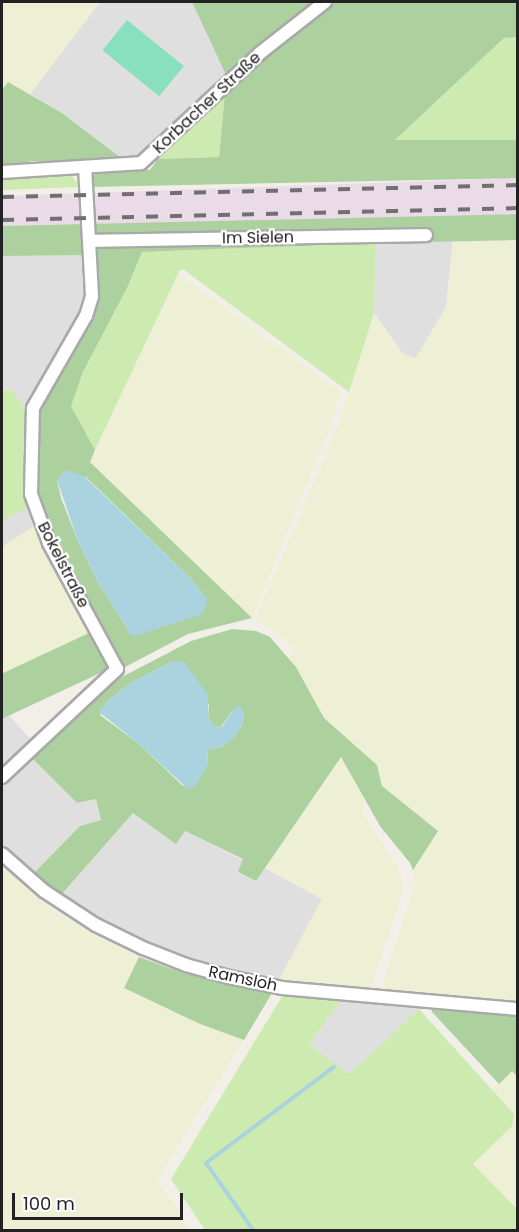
<!DOCTYPE html>
<meta charset="utf-8">
<style>
body{margin:0}
#map{position:relative;width:519px;height:1232px;overflow:hidden;background:#f2efe9;font-family:Poppins,sans-serif}
div>[style]{position:absolute}
.residential>*{inset:0;background:#e0dfdf}
.industrial>*{inset:0;background:#ebdbe8;transform-origin:0 0}
.farmland>*{inset:0;background:#eef0d5}
.grass>*{inset:0;background:#cdebb0}
.forest>*{inset:0;background:#add19e;transform-origin:0 0}
.pitch>*{inset:0;background:#88e0be;transform-origin:0 0}
.water>*{inset:0;background:#aad3df}
.stream>*{height:4px;margin:-2px;padding:0 2px;transform-origin:2px;border-radius:2px;background:#aad3df}
.roads{filter:drop-shadow(2px 0 #a9a9a9) drop-shadow(-2px 0 #a9a9a9) drop-shadow(0 2px #a9a9a9) drop-shadow(0 -2px #a9a9a9)}
.street>*{height:12px;margin:-6px;padding:0 6px;transform-origin:6px;border-radius:6px;background:#fff}
.rail>*{height:4px;margin-top:-2px;transform-origin:0;background:repeating-linear-gradient(90deg,#707070 0 12px,transparent 0 24px)}
span{translate:-50% -50%;white-space:nowrap;text-align:center;line-height:1.15;-webkit-text-stroke:4.5px #fff;paint-order:stroke}
.street-label{font-size:16px;color:#222}
.frame{position:absolute;inset:0;border:3px solid #222;pointer-events:none}
.scale{position:absolute;left:12px;top:1193px;width:171px;height:27px;box-sizing:border-box;border:3px solid #222;border-top:0;padding-left:8px;font-size:18px;line-height:21px;white-space:nowrap;color:#222;-webkit-text-stroke:4px #fff;paint-order:stroke}
</style>
<div id="map">
<div class="residential">
<div style="clip-path:polygon(100px 2px,192px 2px,226px 75px,143px 155px,125px 161px,62px 113px,30px 94px)"></div>
<div style="clip-path:polygon(453px 241px,446px 307px,416px 359px,403px 354px,374px 313px,376px 243px)"></div>
<div style="clip-path:polygon(97px 255px,98px 295px,87px 326px,39px 410px,26px 410px,10px 388px,2px 392px,2px 256px)"></div>
<div style="clip-path:polygon(29px 507px,33px 527px,2px 547px,2px 521px)"></div>
<div style="clip-path:polygon(2px 707px,32px 741px,2px 769px)"></div>
<div style="clip-path:polygon(31px 757px,77px 803px,96px 799px,101px 821px,80px 826px,33px 874px,2px 846px,2px 785px)"></div>
<div style="clip-path:polygon(133px 813px,176px 843px,185px 831px,243px 860px,238px 873px,256px 881px,265px 868px,322px 899px,279px 980px,232px 974px,187px 961px,97px 922px,61px 895px)"></div>
<div style="clip-path:polygon(343px 998px,408px 1003px,419px 1009px,349px 1074px,309px 1045px)"></div>
</div>
<div class="industrial">
<div style="left:517px;top:178px;width:36px;height:515px;rotate:88deg"></div>
</div>
<div class="farmland">
<div style="clip-path:polygon(2px 2px,100px 2px,30px 94px,8px 82px,2px 90px)"></div>
<div style="clip-path:polygon(517px 240px,517px 1001px,385px 989px,383px 983px,415px 883px,413px 870px,437px 831px,382px 786px,377px 765px,324px 718px,296px 667px,289px 658px,296px 650px,273px 630px,255px 619px,338px 427px,374px 313px,403px 354px,416px 358px,446px 307px,453px 241px)"></div>
<div style="clip-path:polygon(179px 274px,341px 392px,329px 430px,252px 618px,90px 461px)"></div>
<div style="clip-path:polygon(33px 527px,91px 632px,7px 712px,2px 707px,2px 547px)"></div>
<div style="clip-path:polygon(341px 757px,363px 797px,363px 813px,400px 872px,402px 882px,403px 892px,370px 990px,279px 980px,322px 899px,265px 868px)"></div>
<div style="clip-path:polygon(2px 867px,52px 910px,94px 935px,139px 957px,124px 988px,200px 1024px,244px 1040px,157px 1180px,191px 1230px,2px 1230px)"></div>
<div style="clip-path:polygon(512px 1071px,518px 1076px,517px 1209px,473px 1164px,512px 1126px,514px 1114px,492px 1090px)"></div>
</div>
<div class="grass">
<div style="clip-path:polygon(517px 37px,517px 140px,394px 141px,504px 38px)"></div>
<div style="clip-path:polygon(225px 94px,219px 157px,158px 159px)"></div>
<div style="clip-path:polygon(70px 173px,80px 187px,2px 190px,2px 177px)"></div>
<div style="clip-path:polygon(376px 243px,374px 313px,349px 392px,184px 270px,180px 270px,95px 450px,71px 406px,83px 372px,128px 286px,142px 252px)"></div>
<div style="clip-path:polygon(10px 388px,26px 410px,25px 487px,29px 507px,2px 521px,2px 392px)"></div>
<div style="clip-path:polygon(287px 995px,343px 998px,309px 1045px,349px 1074px,419px 1009px,514px 1114px,512px 1126px,473px 1164px,517px 1209px,517px 1230px,205px 1230px,171px 1179px,281px 998px)"></div>
</div>
<div class="forest">
<div style="clip-path:polygon(192px 2px,313px 2px,272px 33px,226px 75px)"></div>
<div style="clip-path:polygon(336px 2px,517px 2px,517px 37px,504px 38px,395px 140px,517px 140px,517px 178px,89px 187px,95px 174px,105px 170px,150px 170px,158px 159px,219px 157px,225px 94px,280px 44px)"></div>
<div style="clip-path:polygon(8px 82px,62px 113px,125px 161px,35px 161px,2px 165px,2px 90px)"></div>
<div style="clip-path:polygon(evenodd,517px 214px,518px 240px,376px 243px,142px 252px,128px 286px,83px 372px,71px 406px,95px 450px,90px 462px,252px 618px,188px 634px,125px 667px,68px 570px,45px 522px,37px 493px,39px 410px,88px 326px,98px 295px,97px 255px,2px 256px,2px 226px,517px 214px,86px 477px,192px 580px,207px 600px,165px 624px,134px 635px,130px 633px,99px 584px,78px 541px,61px 498px,57px 480px,86px 477px)"></div>
<div style="clip-path:polygon(evenodd,232px 629px,256px 631px,270px 637px,296px 667px,324px 718px,377px 765px,382px 786px,438px 831px,413px 870px,410px 863px,380px 826px,341px 757px,256px 881px,238px 872px,243px 859px,185px 831px,176px 844px,133px 813px,61px 895px,33px 874px,80px 826px,101px 820px,96px 799px,77px 803px,31px 757px,116px 680px,191px 641px,232px 629px,171px 662px,209px 705px,208px 716px,213px 726px,221px 727px,232px 711px,244px 712px,242px 725px,235px 736px,223px 746px,208px 750px,207px 766px,183px 786px,138px 743px,100px 715px,107px 701px,131px 683px,171px 662px)"></div>
<div style="left:91px;top:632px;width:41px;height:116px;rotate:65deg"></div>
<div style="clip-path:polygon(139px 957px,183px 973px,272px 993px,244px 1040px,200px 1024px,124px 988px)"></div>
<div style="clip-path:polygon(432px 1007px,517px 1014px,517px 1076px,512px 1071px,499px 1084px,432px 1012px)"></div>
</div>
<div class="pitch">
<div style="left:127px;top:20px;width:73px;height:39px;rotate:39deg"></div>
</div>
<div class="water">
<div style="clip-path:polygon(66px 470px,85px 477px,192px 580px,207px 600px,206px 608px,200px 615px,134px 636px,130px 633px,99px 584px,78px 541px,57px 480px)"></div>
<div style="clip-path:polygon(180px 661px,185px 663px,208px 695px,208px 716px,213px 726px,222px 727px,235px 707px,239px 706px,244px 712px,242px 725px,235px 736px,223px 746px,208px 750px,207px 766px,196px 786px,188px 789px,138px 743px,99px 712px,107px 701px,131px 683px,171px 662px)"></div>
</div>
<div class="stream">
<div style="left:253px;top:1230px;width:82px;rotate:-125deg"></div>
<div style="left:206px;top:1163px;width:160px;rotate:-36.9deg"></div>
</div>
<div class="roads">
<div class="street">
<div style="left:2px;top:172px;width:139px;rotate:-3.7deg"></div>
<div style="left:141px;top:163px;width:162px;rotate:-42.7deg"></div>
<div style="left:260px;top:53px;width:83px;rotate:-38.1deg"></div>
<div style="left:89px;top:241px;width:337px;rotate:-1deg"></div>
<div style="left:2px;top:777px;width:158px;rotate:-43.2deg"></div>
<div style="left:117px;top:669px;width:143px;rotate:-118.4deg"></div>
<div style="left:49px;top:543px;width:52px;rotate:-110.2deg"></div>
<div style="left:31px;top:494px;width:86px;rotate:-88.7deg"></div>
<div style="left:33px;top:408px;width:106px;rotate:-60.1deg"></div>
<div style="left:86px;top:316px;width:21px;rotate:-73deg"></div>
<div style="left:92px;top:296px;width:128px;rotate:-93.1deg"></div>
<div style="left:2px;top:854px;width:56px;rotate:41.4deg"></div>
<div style="left:44px;top:891px;width:62px;rotate:33.2deg"></div>
<div style="left:96px;top:925px;width:52px;rotate:26.1deg"></div>
<div style="left:143px;top:948px;width:46px;rotate:21.6deg"></div>
<div style="left:186px;top:965px;width:45px;rotate:15.6deg"></div>
<div style="left:229px;top:977px;width:54px;rotate:11.7deg"></div>
<div style="left:282px;top:988px;width:237px;rotate:5.1deg"></div>
</div>
</div>
<div class="rail">
<div style="left:2px;top:197px;width:516px;rotate:-1.33deg"></div>
<div style="left:2px;top:220px;width:516px;rotate:-1.33deg"></div>
</div>
<div class="street-label">
<span style="left:207px;top:103px;rotate:-43deg">Korbacher Straße</span>
<span style="left:258px;top:238px;rotate:-1deg">Im Sielen</span>
<span style="left:63px;top:565px;rotate:63deg">Bokelstraße</span>
<span style="left:243px;top:979px;rotate:12deg">Ramsloh</span>
</div>
<div class="frame"></div>
<div class="scale">100 m</div>
</div>
